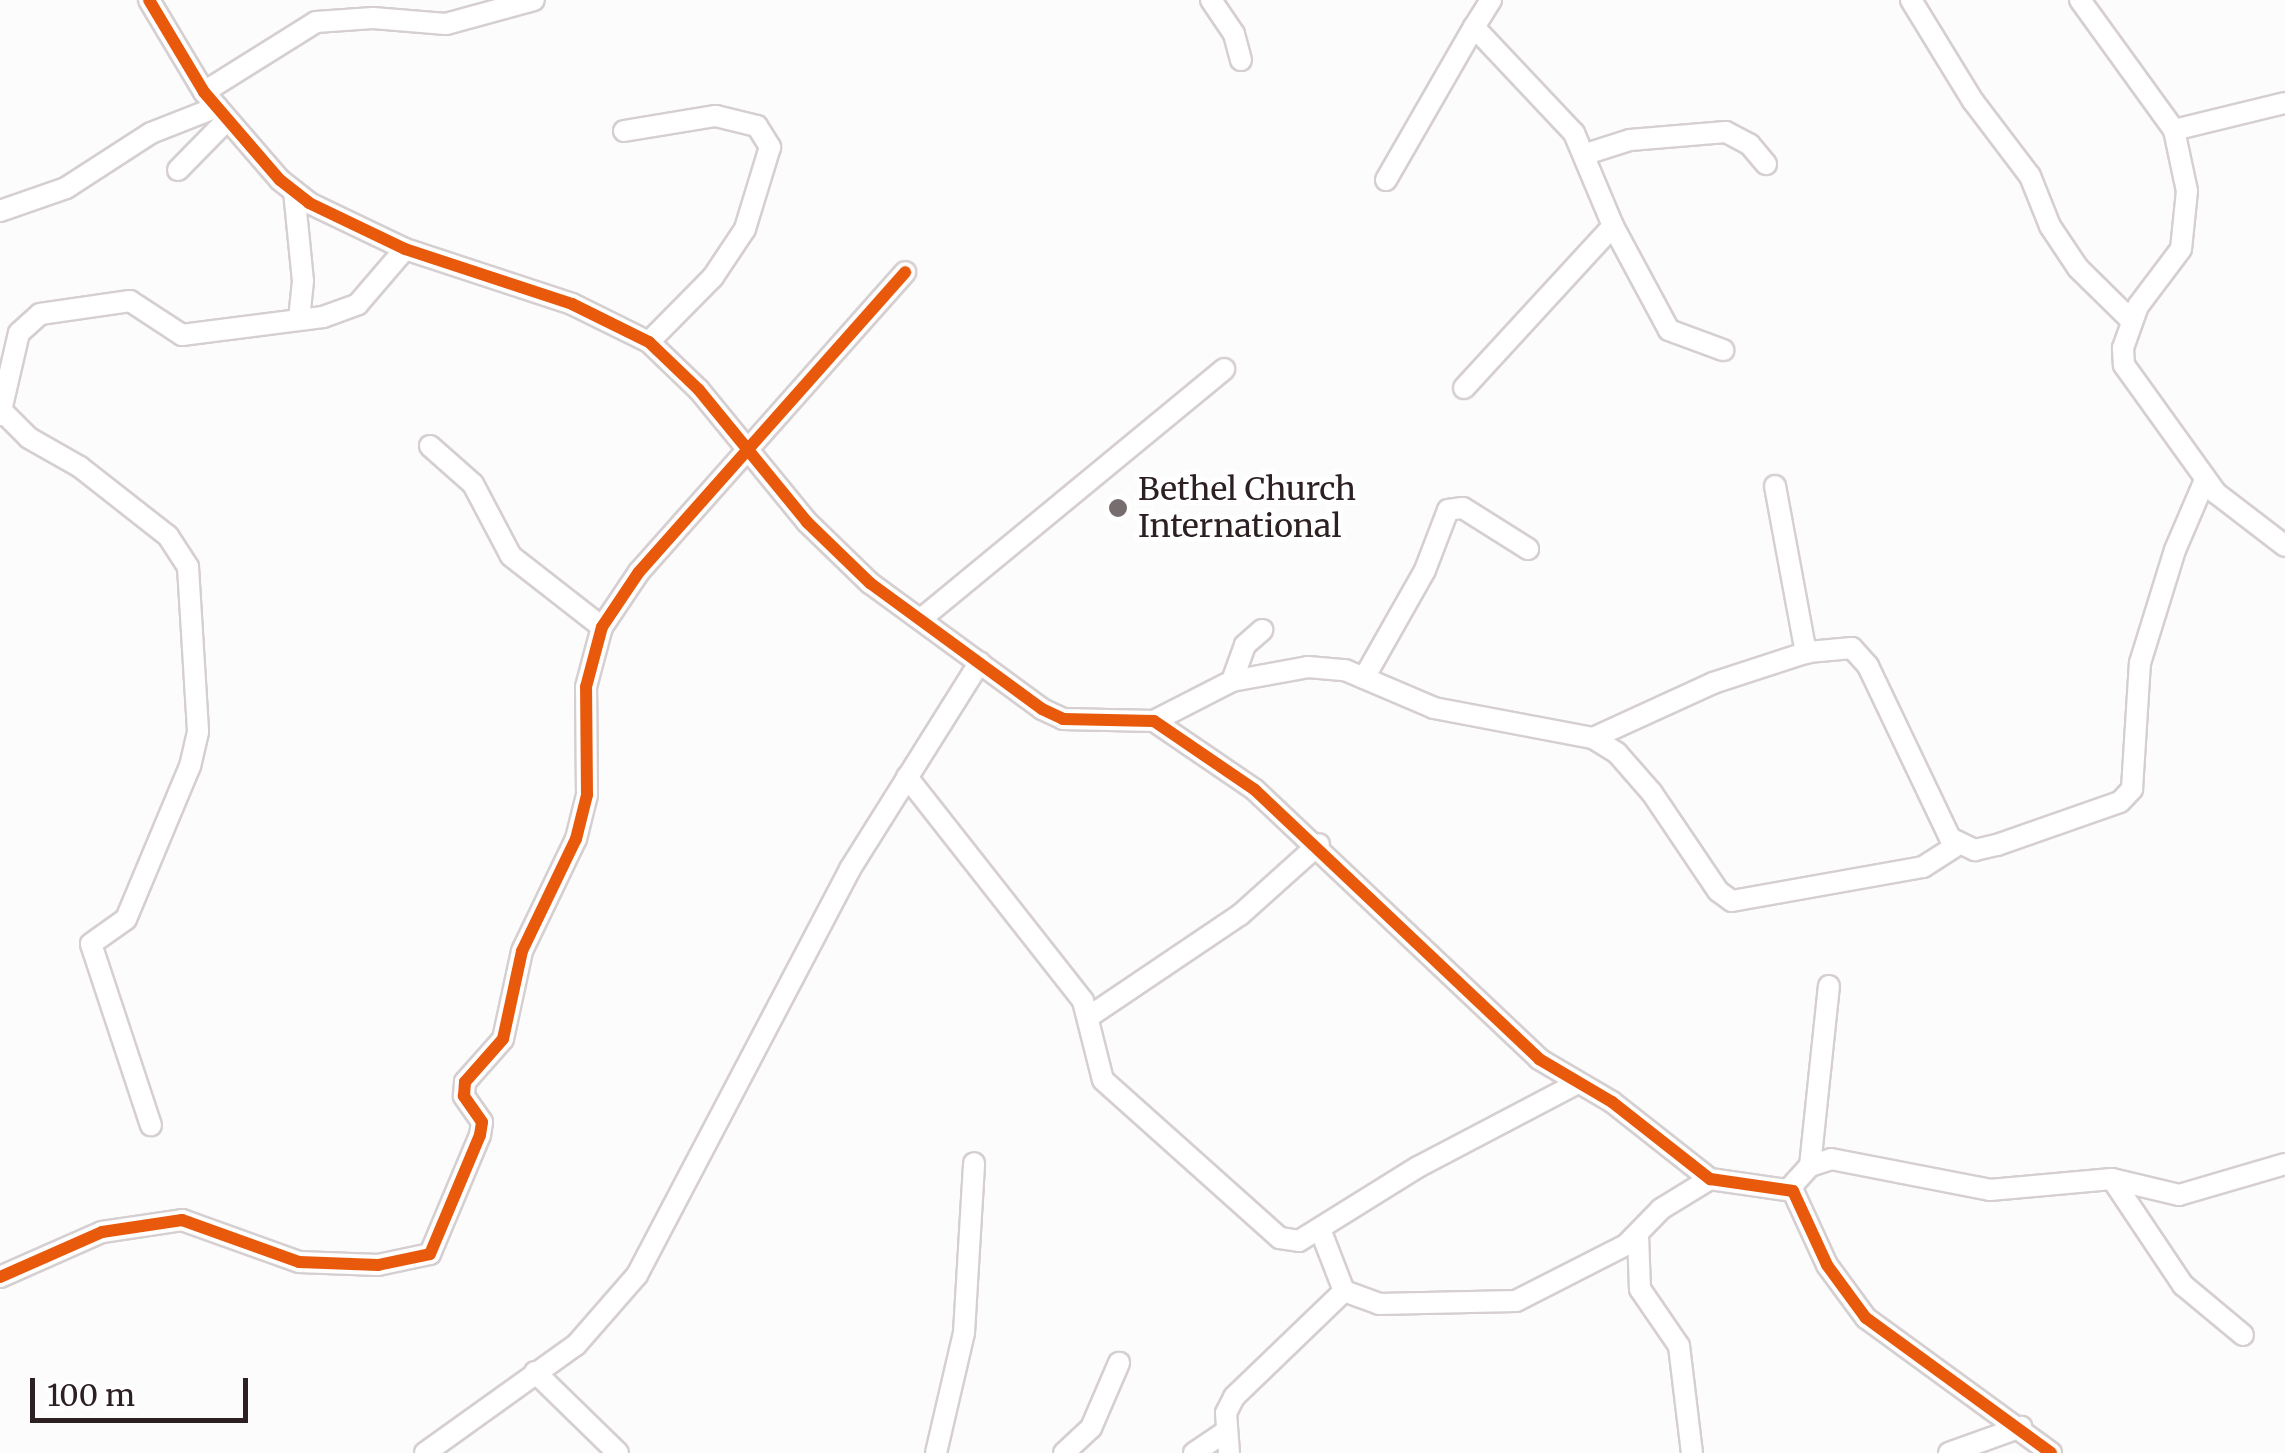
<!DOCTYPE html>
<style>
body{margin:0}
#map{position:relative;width:2285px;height:1453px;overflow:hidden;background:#fcfcfc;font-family:Merriweather,serif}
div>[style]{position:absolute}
.roads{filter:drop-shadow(2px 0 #d6cfd1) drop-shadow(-2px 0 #d6cfd1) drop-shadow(0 2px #d6cfd1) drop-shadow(0 -2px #d6cfd1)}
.minor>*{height:20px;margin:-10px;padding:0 10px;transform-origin:10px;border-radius:10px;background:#fff}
.cycleway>*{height:12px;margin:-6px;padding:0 6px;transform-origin:6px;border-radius:6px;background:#e8590c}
.dots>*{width:28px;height:28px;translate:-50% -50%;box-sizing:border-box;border:5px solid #fff;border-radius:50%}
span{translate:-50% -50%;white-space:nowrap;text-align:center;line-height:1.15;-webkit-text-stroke:10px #fff;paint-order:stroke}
.poi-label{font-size:32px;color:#2c2022}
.left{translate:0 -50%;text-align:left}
.scale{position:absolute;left:30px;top:1378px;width:218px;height:45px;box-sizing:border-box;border:5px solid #2c2022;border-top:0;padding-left:12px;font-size:30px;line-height:35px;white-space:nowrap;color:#2c2022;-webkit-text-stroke:8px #fff;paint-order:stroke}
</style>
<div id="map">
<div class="roads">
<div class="minor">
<div style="left:149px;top:0;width:107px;rotate:59.1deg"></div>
<div style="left:204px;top:92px;width:116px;rotate:49.2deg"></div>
<div style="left:280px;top:180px;width:37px;rotate:38deg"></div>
<div style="left:309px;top:203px;width:106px;rotate:25.6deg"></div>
<div style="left:405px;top:249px;width:176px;rotate:18.2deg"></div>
<div style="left:572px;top:304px;width:86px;rotate:26.3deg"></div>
<div style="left:649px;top:342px;width:69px;rotate:43.8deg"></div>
<div style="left:699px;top:390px;width:171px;rotate:50.7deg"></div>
<div style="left:807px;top:522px;width:88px;rotate:44.1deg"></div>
<div style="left:870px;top:583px;width:213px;rotate:36.2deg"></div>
<div style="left:1042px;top:709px;width:23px;rotate:25deg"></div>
<div style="left:1063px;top:719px;width:91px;rotate:1.3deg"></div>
<div style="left:1154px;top:721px;width:122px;rotate:34.3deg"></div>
<div style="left:1255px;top:790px;width:391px;rotate:43.4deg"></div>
<div style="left:1539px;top:1059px;width:85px;rotate:30.5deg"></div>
<div style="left:1612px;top:1102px;width:125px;rotate:38.2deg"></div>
<div style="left:1710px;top:1179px;width:84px;rotate:8.2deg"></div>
<div style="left:1793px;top:1191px;width:81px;rotate:65.3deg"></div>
<div style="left:1827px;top:1265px;width:66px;rotate:53.7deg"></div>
<div style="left:1866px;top:1318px;width:229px;rotate:36.1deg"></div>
<div style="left:1211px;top:0;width:41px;rotate:55.9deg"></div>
<div style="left:1234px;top:34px;width:27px;rotate:75deg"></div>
<div style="left:1491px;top:0;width:32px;rotate:122deg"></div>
<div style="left:1474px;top:27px;width:146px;rotate:46.7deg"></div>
<div style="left:1574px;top:133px;width:101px;rotate:67.2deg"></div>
<div style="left:1613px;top:226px;width:118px;rotate:61.7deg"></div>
<div style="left:1669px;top:330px;width:58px;rotate:20.3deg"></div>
<div style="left:1911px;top:0;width:119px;rotate:58.5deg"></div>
<div style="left:1973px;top:101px;width:94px;rotate:52.8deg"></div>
<div style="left:2030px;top:176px;width:54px;rotate:68.2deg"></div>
<div style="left:2050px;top:226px;width:50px;rotate:56.3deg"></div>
<div style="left:2078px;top:268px;width:76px;rotate:44.5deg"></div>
<div style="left:2080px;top:0;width:160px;rotate:54.1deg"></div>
<div style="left:2174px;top:130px;width:62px;rotate:78deg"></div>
<div style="left:2187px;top:191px;width:58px;rotate:95.9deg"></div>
<div style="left:2181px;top:249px;width:71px;rotate:127deg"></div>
<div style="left:2138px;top:306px;width:45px;rotate:109.7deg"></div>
<div style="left:2123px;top:348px;width:17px;rotate:87deg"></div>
<div style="left:2124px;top:365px;width:158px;rotate:54.3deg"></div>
<div style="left:2216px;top:493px;width:87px;rotate:37.5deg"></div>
<div style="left:204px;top:92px;width:132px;rotate:-32deg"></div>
<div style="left:316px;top:22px;width:57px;rotate:-4deg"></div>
<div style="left:373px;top:18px;width:73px;rotate:4.7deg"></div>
<div style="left:446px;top:24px;width:91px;rotate:-15.3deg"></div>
<div style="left:2174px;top:130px;width:114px;rotate:-13.7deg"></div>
<div style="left:624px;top:131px;width:93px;rotate:-9.3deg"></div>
<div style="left:716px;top:116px;width:42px;rotate:13.7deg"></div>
<div style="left:757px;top:126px;width:25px;rotate:58deg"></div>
<div style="left:770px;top:147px;width:86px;rotate:107deg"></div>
<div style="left:745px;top:229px;width:58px;rotate:123.7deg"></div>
<div style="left:713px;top:277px;width:91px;rotate:134.6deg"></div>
<div style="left:1586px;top:154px;width:46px;rotate:-17.7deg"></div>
<div style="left:1630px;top:140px;width:96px;rotate:-4.8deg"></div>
<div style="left:1726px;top:132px;width:27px;rotate:28deg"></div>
<div style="left:1750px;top:145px;width:25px;rotate:50deg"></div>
<div style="left:178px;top:170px;width:70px;rotate:-45.6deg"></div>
<div style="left:1386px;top:180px;width:177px;rotate:-60.1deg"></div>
<div style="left:294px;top:191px;width:90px;rotate:84.3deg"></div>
<div style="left:303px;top:281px;width:39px;rotate:96deg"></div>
<div style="left:0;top:211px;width:70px;rotate:-19.2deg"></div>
<div style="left:66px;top:188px;width:101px;rotate:-32.9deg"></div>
<div style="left:151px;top:133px;width:71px;rotate:-21.5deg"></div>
<div style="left:1464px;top:388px;width:220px;rotate:-47.4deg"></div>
<div style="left:1px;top:410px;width:40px;rotate:45deg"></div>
<div style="left:29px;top:438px;width:59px;rotate:29.6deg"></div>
<div style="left:80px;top:467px;width:112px;rotate:38.1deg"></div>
<div style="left:168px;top:536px;width:37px;rotate:57deg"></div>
<div style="left:188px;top:567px;width:165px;rotate:86.5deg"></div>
<div style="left:198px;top:732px;width:35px;rotate:103deg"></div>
<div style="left:190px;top:766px;width:166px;rotate:112.7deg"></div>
<div style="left:126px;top:919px;width:43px;rotate:144.5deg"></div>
<div style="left:91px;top:944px;width:191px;rotate:71.7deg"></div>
<div style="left:0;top:415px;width:84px;rotate:-77deg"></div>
<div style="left:19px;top:333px;width:28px;rotate:-42deg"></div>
<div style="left:40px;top:314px;width:91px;rotate:-8.2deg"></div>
<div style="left:130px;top:301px;width:62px;rotate:33.2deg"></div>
<div style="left:182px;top:335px;width:142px;rotate:-7.3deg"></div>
<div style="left:323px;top:317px;width:37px;rotate:-20deg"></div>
<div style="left:358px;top:304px;width:72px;rotate:-49.5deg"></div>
<div style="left:430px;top:446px;width:57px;rotate:41.5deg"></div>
<div style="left:473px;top:484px;width:81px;rotate:62.2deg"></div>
<div style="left:511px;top:556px;width:115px;rotate:38deg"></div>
<div style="left:1775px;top:486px;width:170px;rotate:79.5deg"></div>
<div style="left:921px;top:619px;width:393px;rotate:-39.5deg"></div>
<div style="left:1364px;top:678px;width:124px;rotate:-60.5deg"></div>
<div style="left:1425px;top:570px;width:64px;rotate:-69deg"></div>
<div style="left:1448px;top:510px;width:15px;rotate:-8deg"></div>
<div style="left:1463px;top:508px;width:77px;rotate:32.2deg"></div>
<div style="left:1232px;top:681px;width:38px;rotate:-70deg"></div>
<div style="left:1245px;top:645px;width:23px;rotate:-41deg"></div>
<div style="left:1154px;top:721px;width:88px;rotate:-27.1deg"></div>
<div style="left:1232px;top:681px;width:77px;rotate:-10.4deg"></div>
<div style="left:1308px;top:667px;width:37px;rotate:5deg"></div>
<div style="left:1345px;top:670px;width:97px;rotate:23.1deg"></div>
<div style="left:1434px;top:708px;width:162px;rotate:10.7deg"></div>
<div style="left:1593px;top:738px;width:132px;rotate:-24.6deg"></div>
<div style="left:1713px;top:683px;width:100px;rotate:-18.1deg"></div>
<div style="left:1808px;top:652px;width:44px;rotate:-5.2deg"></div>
<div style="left:1852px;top:648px;width:24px;rotate:48deg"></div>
<div style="left:1868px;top:666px;width:191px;rotate:64.5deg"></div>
<div style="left:1950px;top:838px;width:28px;rotate:26deg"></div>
<div style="left:1975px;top:850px;width:23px;rotate:-13deg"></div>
<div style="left:1997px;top:845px;width:130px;rotate:-19.3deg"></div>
<div style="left:2120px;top:802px;width:18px;rotate:-47deg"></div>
<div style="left:2132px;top:789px;width:126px;rotate:-86.4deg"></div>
<div style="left:2140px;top:663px;width:118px;rotate:-72.8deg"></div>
<div style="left:2175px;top:550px;width:76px;rotate:-66.8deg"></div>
<div style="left:1593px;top:738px;width:28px;rotate:32deg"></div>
<div style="left:1617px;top:753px;width:53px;rotate:48.8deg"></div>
<div style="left:1652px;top:793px;width:118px;rotate:56deg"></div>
<div style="left:1718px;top:891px;width:17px;rotate:36deg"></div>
<div style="left:1732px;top:901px;width:194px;rotate:-10.1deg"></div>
<div style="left:1923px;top:867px;width:43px;rotate:-32.6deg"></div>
<div style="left:907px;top:777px;width:285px;rotate:51.8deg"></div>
<div style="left:1083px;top:1001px;width:81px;rotate:75.8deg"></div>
<div style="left:1103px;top:1080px;width:237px;rotate:41.8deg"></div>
<div style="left:1280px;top:1238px;width:19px;rotate:9deg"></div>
<div style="left:1299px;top:1241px;width:140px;rotate:-31.9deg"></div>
<div style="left:1418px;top:1167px;width:178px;rotate:-27.7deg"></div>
<div style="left:1090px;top:1016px;width:181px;rotate:-34deg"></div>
<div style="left:1240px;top:915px;width:106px;rotate:-41.9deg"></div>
<div style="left:1810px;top:1166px;width:181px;rotate:-84deg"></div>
<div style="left:2112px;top:1179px;width:128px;rotate:56.2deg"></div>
<div style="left:2183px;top:1285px;width:78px;rotate:39.8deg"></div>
<div style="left:1789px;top:1189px;width:31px;rotate:-48deg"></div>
<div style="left:1810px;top:1166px;width:22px;rotate:-18deg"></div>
<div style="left:1831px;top:1159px;width:162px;rotate:11deg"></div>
<div style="left:1990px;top:1190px;width:122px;rotate:-5.2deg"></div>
<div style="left:2112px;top:1179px;width:69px;rotate:13.4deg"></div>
<div style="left:2179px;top:1195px;width:110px;rotate:-16.3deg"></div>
<div style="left:1638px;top:1235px;width:54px;rotate:87.9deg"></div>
<div style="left:1640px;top:1289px;width:69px;rotate:55.6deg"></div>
<div style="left:1679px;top:1346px;width:108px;rotate:83.1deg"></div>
<div style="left:0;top:1277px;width:111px;rotate:-23.8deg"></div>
<div style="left:102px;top:1232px;width:81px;rotate:-8.5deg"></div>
<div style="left:182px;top:1220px;width:124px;rotate:19.7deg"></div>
<div style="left:299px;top:1262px;width:79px;rotate:2.2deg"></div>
<div style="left:378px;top:1265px;width:53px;rotate:-11.9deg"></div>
<div style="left:430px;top:1254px;width:129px;rotate:-67.2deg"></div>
<div style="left:480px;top:1135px;width:13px;rotate:-81deg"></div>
<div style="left:482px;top:1122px;width:32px;rotate:-125deg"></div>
<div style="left:464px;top:1096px;width:14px;rotate:-86deg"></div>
<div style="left:465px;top:1082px;width:57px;rotate:-48.5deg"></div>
<div style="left:503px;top:1039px;width:90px;rotate:-77.8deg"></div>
<div style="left:522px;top:951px;width:124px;rotate:-64.3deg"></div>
<div style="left:576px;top:839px;width:45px;rotate:-76deg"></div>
<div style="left:587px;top:795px;width:108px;rotate:-90.5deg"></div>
<div style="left:586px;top:687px;width:62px;rotate:-75.1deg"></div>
<div style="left:602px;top:627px;width:66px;rotate:-56.1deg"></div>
<div style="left:639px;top:572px;width:401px;rotate:-48.4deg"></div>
<div style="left:1344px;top:1291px;width:37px;rotate:20deg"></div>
<div style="left:1379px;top:1304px;width:137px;rotate:-1.3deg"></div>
<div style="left:1516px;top:1301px;width:123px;rotate:-27deg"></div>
<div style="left:1626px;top:1245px;width:50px;rotate:-45.8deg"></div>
<div style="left:1661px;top:1209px;width:57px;rotate:-31.5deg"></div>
<div style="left:535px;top:1372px;width:116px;rotate:44.3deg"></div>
<div style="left:425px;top:1453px;width:186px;rotate:-35.6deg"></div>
<div style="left:576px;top:1345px;width:93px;rotate:-48.9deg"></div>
<div style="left:637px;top:1275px;width:458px;rotate:-62.3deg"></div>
<div style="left:850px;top:869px;width:244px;rotate:-57.9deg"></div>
<div style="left:936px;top:1453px;width:123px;rotate:-76.9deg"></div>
<div style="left:964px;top:1333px;width:170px;rotate:-86.6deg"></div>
<div style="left:1064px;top:1453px;width:37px;rotate:-43deg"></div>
<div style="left:1091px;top:1428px;width:71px;rotate:-66.7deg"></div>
<div style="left:1194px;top:1453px;width:37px;rotate:-34deg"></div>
<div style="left:1229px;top:1453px;width:40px;rotate:-94.3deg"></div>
<div style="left:1226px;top:1413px;width:18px;rotate:-63deg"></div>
<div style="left:1234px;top:1397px;width:153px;rotate:-43.9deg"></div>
<div style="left:1344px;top:1291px;width:66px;rotate:-111.2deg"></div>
<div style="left:1949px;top:1453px;width:77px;rotate:-19.9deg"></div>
</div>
</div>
<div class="cycleway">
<div style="left:149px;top:0;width:107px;rotate:59.1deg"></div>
<div style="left:204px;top:92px;width:116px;rotate:49.2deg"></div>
<div style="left:280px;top:180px;width:37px;rotate:38deg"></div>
<div style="left:309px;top:203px;width:106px;rotate:25.6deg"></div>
<div style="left:405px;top:249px;width:176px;rotate:18.2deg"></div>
<div style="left:572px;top:304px;width:86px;rotate:26.3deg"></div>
<div style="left:649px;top:342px;width:69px;rotate:43.8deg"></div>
<div style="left:699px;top:390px;width:171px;rotate:50.7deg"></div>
<div style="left:807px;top:522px;width:88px;rotate:44.1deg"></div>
<div style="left:870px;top:583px;width:213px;rotate:36.2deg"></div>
<div style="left:1042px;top:709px;width:23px;rotate:25deg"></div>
<div style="left:1063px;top:719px;width:91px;rotate:1.3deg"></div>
<div style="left:1154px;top:721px;width:122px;rotate:34.3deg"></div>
<div style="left:1255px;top:790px;width:391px;rotate:43.4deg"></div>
<div style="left:1539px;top:1059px;width:85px;rotate:30.5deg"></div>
<div style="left:1612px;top:1102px;width:125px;rotate:38.2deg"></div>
<div style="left:1710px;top:1179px;width:84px;rotate:8.2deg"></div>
<div style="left:1793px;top:1191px;width:81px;rotate:65.3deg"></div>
<div style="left:1827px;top:1265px;width:66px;rotate:53.7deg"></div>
<div style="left:1866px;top:1318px;width:229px;rotate:36.1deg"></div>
<div style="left:0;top:1277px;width:111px;rotate:-23.8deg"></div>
<div style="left:102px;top:1232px;width:81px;rotate:-8.5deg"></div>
<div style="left:182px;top:1220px;width:124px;rotate:19.7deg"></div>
<div style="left:299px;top:1262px;width:79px;rotate:2.2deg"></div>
<div style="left:378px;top:1265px;width:53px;rotate:-11.9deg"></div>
<div style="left:430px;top:1254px;width:129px;rotate:-67.2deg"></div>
<div style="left:480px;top:1135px;width:13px;rotate:-81deg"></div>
<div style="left:482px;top:1122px;width:32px;rotate:-125deg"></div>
<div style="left:464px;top:1096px;width:14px;rotate:-86deg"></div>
<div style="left:465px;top:1082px;width:57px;rotate:-48.5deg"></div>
<div style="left:503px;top:1039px;width:90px;rotate:-77.8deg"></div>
<div style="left:522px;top:951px;width:124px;rotate:-64.3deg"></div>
<div style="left:576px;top:839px;width:45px;rotate:-76deg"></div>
<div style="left:587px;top:795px;width:108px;rotate:-90.5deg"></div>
<div style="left:586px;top:687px;width:62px;rotate:-75.1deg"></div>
<div style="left:602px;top:627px;width:66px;rotate:-56.1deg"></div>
<div style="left:639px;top:572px;width:401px;rotate:-48.4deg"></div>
</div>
<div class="dots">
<div style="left:1118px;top:508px;background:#756d6e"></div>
</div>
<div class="poi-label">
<span class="left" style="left:1138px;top:508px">Bethel Church<br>International</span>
</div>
<div class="scale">100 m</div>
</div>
